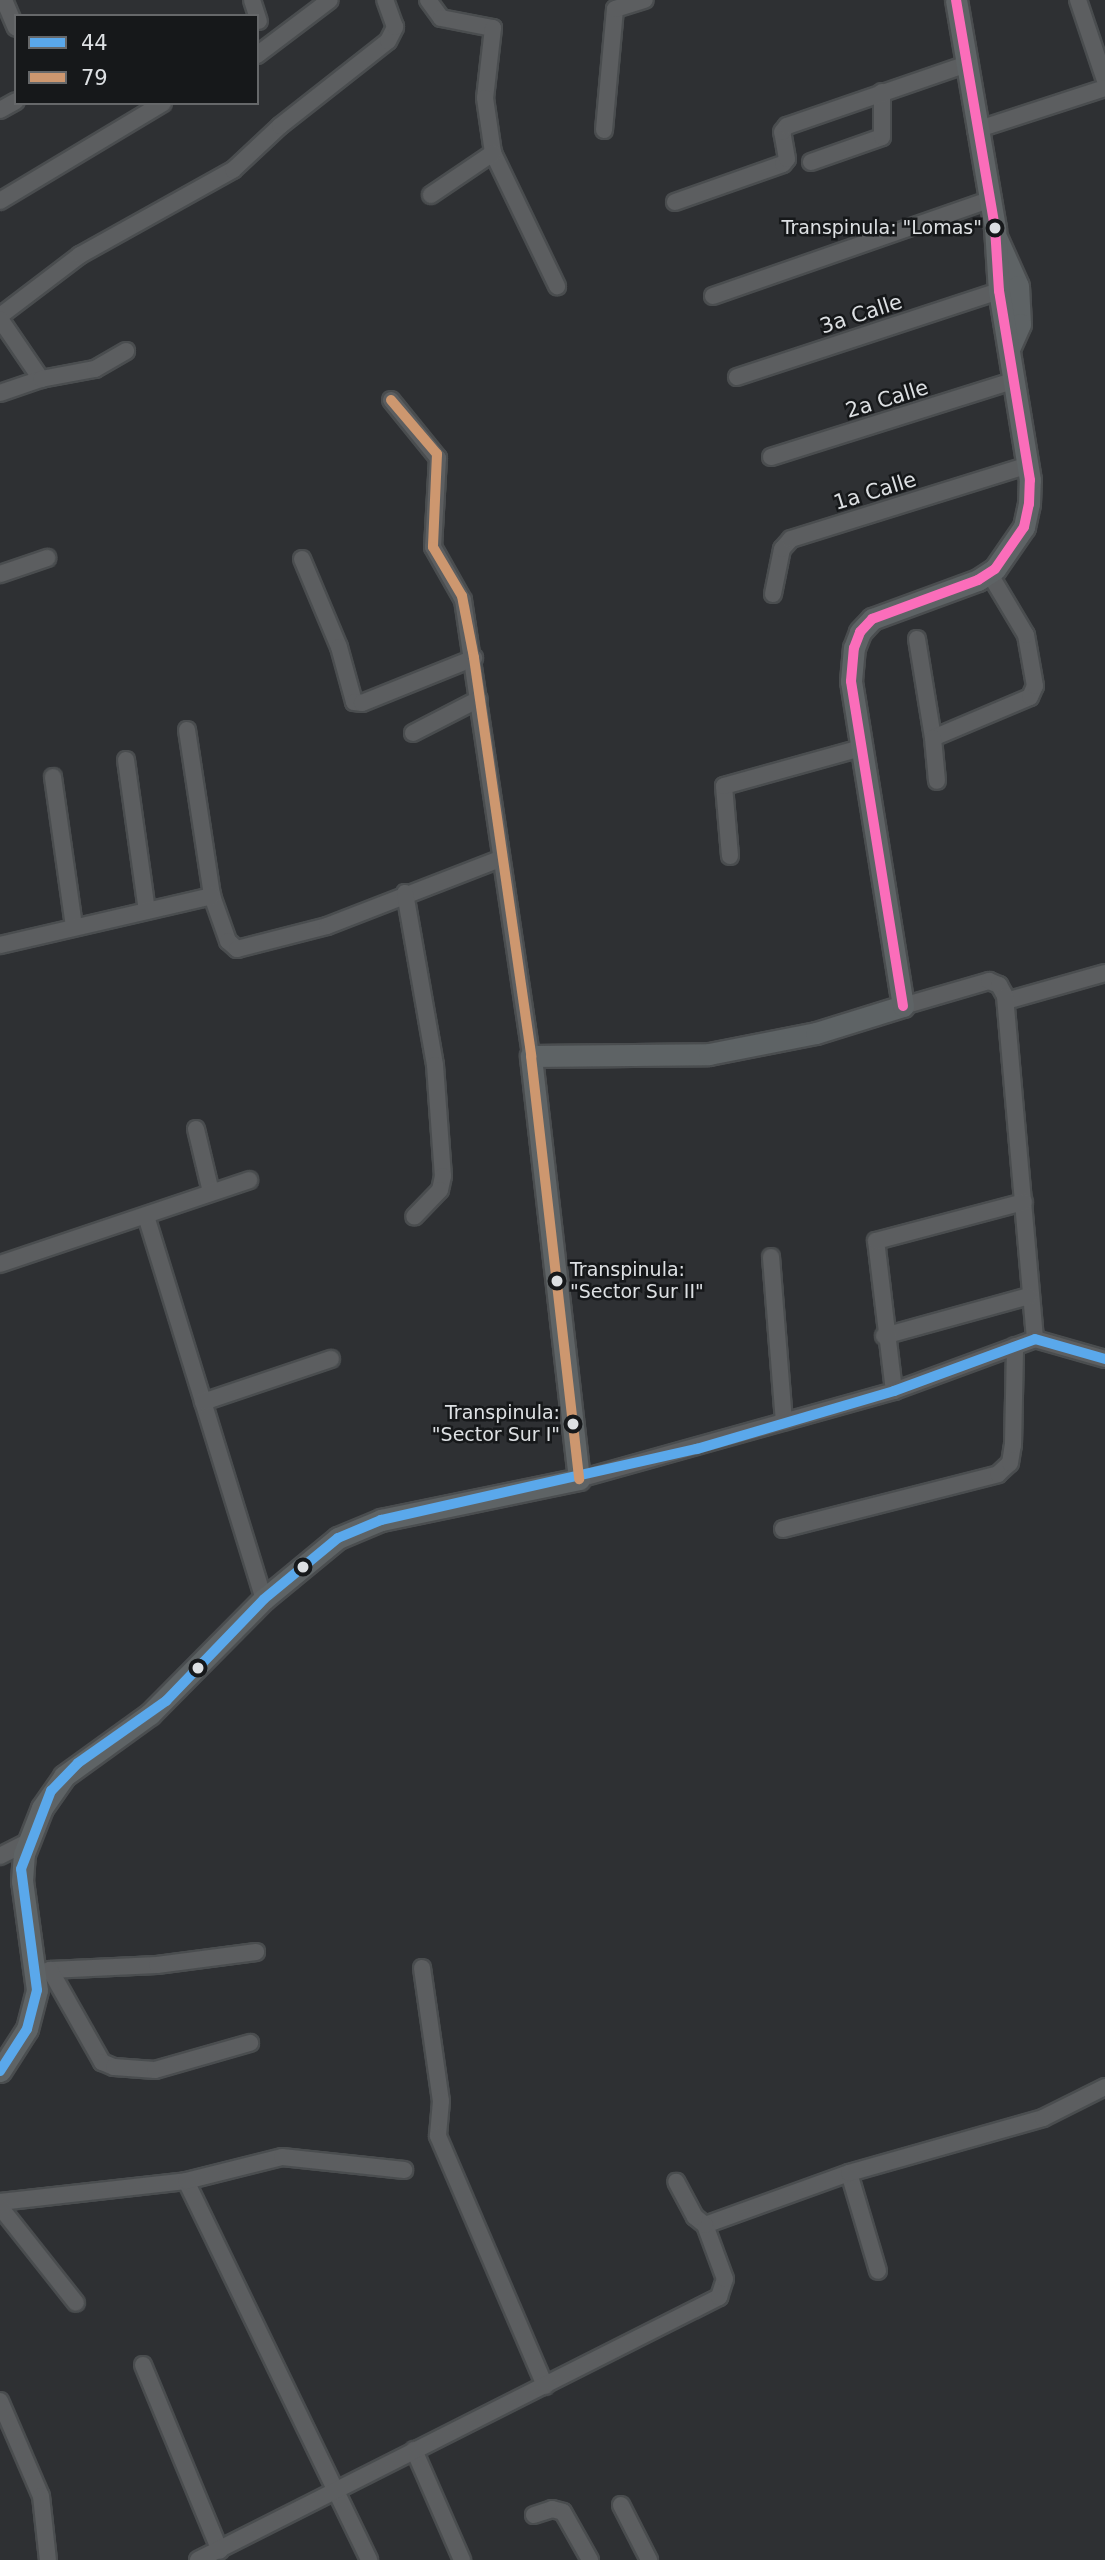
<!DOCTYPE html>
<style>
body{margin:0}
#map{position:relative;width:1105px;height:2560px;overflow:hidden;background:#2e3033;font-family:"DejaVu Sans",sans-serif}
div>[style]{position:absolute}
.roads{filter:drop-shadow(2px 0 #4a4d4f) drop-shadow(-2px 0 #4a4d4f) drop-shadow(0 2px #4a4d4f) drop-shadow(0 -2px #4a4d4f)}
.street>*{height:16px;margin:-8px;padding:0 8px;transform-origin:8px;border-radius:8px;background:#5c5e60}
.secondary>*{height:21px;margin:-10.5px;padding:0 10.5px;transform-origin:10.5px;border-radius:10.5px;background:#5e6365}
.bus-1>*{height:10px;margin:-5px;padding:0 5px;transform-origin:5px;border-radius:5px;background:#5aa8eb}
.bus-2>*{height:10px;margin:-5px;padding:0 5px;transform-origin:5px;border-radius:5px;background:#cd976f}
.bus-3>*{height:10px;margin:-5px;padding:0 5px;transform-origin:5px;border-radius:5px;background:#fb6dba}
.dots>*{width:19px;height:19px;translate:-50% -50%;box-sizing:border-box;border:4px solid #16181a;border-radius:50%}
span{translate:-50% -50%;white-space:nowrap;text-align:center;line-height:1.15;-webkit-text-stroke:5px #16181a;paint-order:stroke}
.bus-label{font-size:19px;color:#dde0e3}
.right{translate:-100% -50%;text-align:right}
.left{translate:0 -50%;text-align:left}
.street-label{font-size:21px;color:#dde0e3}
.legend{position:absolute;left:14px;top:14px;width:245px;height:91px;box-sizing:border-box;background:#16181a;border:2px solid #66686a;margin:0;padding:9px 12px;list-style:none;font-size:21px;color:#dde0e3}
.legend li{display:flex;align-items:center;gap:14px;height:35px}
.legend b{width:35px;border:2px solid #66686a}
</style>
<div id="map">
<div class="roads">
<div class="street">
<div style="left:4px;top:0;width:30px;rotate:67deg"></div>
<div style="left:252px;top:0;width:22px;rotate:72deg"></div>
<div style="left:428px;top:0;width:22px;rotate:54deg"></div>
<div style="left:441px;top:18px;width:53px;rotate:10.9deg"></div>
<div style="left:493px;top:28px;width:70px;rotate:96.5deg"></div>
<div style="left:485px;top:98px;width:56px;rotate:81.7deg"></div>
<div style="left:493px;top:153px;width:148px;rotate:64.3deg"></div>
<div style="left:1078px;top:0;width:84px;rotate:71.4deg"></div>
<div style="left:257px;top:55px;width:91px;rotate:-37deg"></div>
<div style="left:0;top:110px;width:18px;rotate:-29deg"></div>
<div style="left:604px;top:130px;width:121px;rotate:-84.8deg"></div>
<div style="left:615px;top:9px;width:31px;rotate:-17deg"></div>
<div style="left:976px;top:130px;width:136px;rotate:-18deg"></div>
<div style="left:811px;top:162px;width:75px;rotate:-19.4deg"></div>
<div style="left:882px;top:137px;width:45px;rotate:-90deg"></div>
<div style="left:431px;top:195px;width:75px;rotate:-34.1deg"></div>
<div style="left:0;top:201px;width:190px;rotate:-31deg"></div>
<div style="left:675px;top:202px;width:114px;rotate:-19.4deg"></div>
<div style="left:783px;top:164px;width:6px;rotate:-51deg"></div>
<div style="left:787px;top:159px;width:27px;rotate:-100deg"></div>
<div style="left:782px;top:132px;width:8px;rotate:-50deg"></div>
<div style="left:787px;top:126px;width:187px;rotate:-19deg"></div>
<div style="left:713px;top:296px;width:292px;rotate:-19.2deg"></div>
<div style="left:0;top:316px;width:101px;rotate:-37.3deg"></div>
<div style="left:80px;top:255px;width:175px;rotate:-29.1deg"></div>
<div style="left:233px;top:170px;width:64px;rotate:-43.1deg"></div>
<div style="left:280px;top:126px;width:137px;rotate:-38.2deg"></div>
<div style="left:388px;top:41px;width:16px;rotate:-63deg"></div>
<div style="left:395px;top:27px;width:29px;rotate:-110deg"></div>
<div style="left:0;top:319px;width:73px;rotate:55.7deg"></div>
<div style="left:41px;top:379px;width:43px;rotate:161.1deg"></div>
<div style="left:737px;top:377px;width:276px;rotate:-18.2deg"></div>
<div style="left:41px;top:379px;width:55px;rotate:-10.5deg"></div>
<div style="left:95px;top:369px;width:36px;rotate:-30deg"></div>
<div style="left:391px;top:400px;width:75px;rotate:51deg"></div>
<div style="left:438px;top:458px;width:89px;rotate:93.2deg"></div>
<div style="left:433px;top:547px;width:61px;rotate:60.5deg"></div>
<div style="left:463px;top:600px;width:461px;rotate:81.5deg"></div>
<div style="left:771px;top:457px;width:256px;rotate:-17.5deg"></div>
<div style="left:302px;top:559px;width:95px;rotate:67.2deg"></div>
<div style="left:339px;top:647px;width:57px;rotate:74.7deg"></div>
<div style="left:354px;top:702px;width:8px;rotate:7deg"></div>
<div style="left:362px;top:703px;width:121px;rotate:-21.9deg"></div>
<div style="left:0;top:574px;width:50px;rotate:-18.8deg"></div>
<div style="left:773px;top:594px;width:46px;rotate:-78.7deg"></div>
<div style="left:782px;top:549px;width:13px;rotate:-48deg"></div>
<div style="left:791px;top:539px;width:248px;rotate:-17.3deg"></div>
<div style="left:917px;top:639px;width:100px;rotate:80.8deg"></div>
<div style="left:933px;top:738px;width:105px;rotate:-22.9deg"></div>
<div style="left:1030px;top:697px;width:12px;rotate:-66deg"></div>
<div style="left:1035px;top:686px;width:52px;rotate:-100deg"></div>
<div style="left:1026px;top:635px;width:72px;rotate:-120.8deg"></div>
<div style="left:187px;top:730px;width:168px;rotate:81.4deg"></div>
<div style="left:212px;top:896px;width:48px;rotate:70.4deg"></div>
<div style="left:228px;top:941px;width:12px;rotate:42deg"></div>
<div style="left:237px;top:949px;width:93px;rotate:-14.3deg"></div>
<div style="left:327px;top:926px;width:186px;rotate:-21.2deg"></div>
<div style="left:413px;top:733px;width:74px;rotate:-27.3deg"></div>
<div style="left:933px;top:738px;width:43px;rotate:84.7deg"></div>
<div style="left:126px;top:760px;width:152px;rotate:82.1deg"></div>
<div style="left:53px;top:777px;width:151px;rotate:82deg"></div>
<div style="left:730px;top:856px;width:70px;rotate:-94.9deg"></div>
<div style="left:724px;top:786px;width:142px;rotate:-15.5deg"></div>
<div style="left:405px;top:893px;width:175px;rotate:80.1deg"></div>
<div style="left:435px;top:1065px;width:111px;rotate:85.9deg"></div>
<div style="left:443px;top:1176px;width:14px;rotate:102deg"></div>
<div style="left:440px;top:1190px;width:37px;rotate:134deg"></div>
<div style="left:0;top:945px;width:218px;rotate:-13deg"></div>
<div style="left:1006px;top:1001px;width:103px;rotate:-15.8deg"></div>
<div style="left:903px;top:1006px;width:90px;rotate:-16.2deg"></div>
<div style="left:989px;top:981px;width:11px;rotate:22deg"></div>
<div style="left:999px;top:985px;width:13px;rotate:61deg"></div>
<div style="left:1005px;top:996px;width:344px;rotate:85deg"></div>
<div style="left:196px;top:1129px;width:65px;rotate:76.6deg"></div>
<div style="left:146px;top:1216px;width:401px;rotate:72.9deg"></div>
<div style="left:771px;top:1257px;width:165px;rotate:85.5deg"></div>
<div style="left:0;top:1264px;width:263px;rotate:-18.6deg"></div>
<div style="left:884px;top:1336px;width:150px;rotate:-15.4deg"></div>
<div style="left:894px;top:1391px;width:151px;rotate:-96.8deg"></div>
<div style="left:876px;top:1241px;width:153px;rotate:-14.8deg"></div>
<div style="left:203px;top:1402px;width:135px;rotate:-18.6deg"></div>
<div style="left:579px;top:1479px;width:327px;rotate:-15.6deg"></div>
<div style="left:894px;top:1391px;width:150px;rotate:-20.2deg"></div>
<div style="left:1035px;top:1339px;width:73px;rotate:15.9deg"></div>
<div style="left:783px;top:1529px;width:222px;rotate:-14.3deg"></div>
<div style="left:998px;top:1474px;width:16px;rotate:-43deg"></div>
<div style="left:1010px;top:1463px;width:18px;rotate:-81deg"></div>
<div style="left:1013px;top:1445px;width:99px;rotate:-88.8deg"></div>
<div style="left:0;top:1856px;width:31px;rotate:-27deg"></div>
<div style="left:422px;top:1968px;width:134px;rotate:81.9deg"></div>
<div style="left:441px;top:2101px;width:35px;rotate:95deg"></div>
<div style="left:438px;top:2136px;width:272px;rotate:66.8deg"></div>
<div style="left:50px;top:1970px;width:107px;rotate:-2.7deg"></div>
<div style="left:157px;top:1965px;width:100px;rotate:-7.5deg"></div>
<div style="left:36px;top:1974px;width:15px;rotate:-16deg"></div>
<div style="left:50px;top:1970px;width:106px;rotate:60.5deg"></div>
<div style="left:102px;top:2062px;width:13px;rotate:23deg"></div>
<div style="left:114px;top:2067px;width:41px;rotate:4.2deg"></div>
<div style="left:155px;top:2070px;width:99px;rotate:-15.9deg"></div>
<div style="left:849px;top:2173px;width:102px;rotate:73.5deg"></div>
<div style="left:186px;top:2181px;width:421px;rotate:64.2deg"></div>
<div style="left:0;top:2202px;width:187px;rotate:-6.4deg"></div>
<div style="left:186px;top:2181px;width:99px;rotate:-14deg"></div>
<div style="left:282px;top:2157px;width:123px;rotate:6.1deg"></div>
<div style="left:0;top:2207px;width:122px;rotate:51.6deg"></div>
<div style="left:705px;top:2225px;width:153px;rotate:-19.9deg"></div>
<div style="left:849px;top:2173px;width:202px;rotate:-15.8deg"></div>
<div style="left:1043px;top:2118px;width:69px;rotate:-26.6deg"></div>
<div style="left:143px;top:2365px;width:201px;rotate:67.5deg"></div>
<div style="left:0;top:2401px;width:103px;rotate:66.7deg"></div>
<div style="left:41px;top:2496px;width:64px;rotate:83.8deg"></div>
<div style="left:414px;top:2450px;width:120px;rotate:66.4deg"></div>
<div style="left:621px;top:2505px;width:62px;rotate:63deg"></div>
<div style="left:534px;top:2515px;width:19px;rotate:-18deg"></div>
<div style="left:552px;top:2509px;width:11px;rotate:15deg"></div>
<div style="left:563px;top:2512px;width:55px;rotate:60.6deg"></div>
<div style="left:198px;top:2560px;width:584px;rotate:-26.78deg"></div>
<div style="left:719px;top:2297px;width:19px;rotate:-72deg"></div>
<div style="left:725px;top:2279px;width:58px;rotate:-110.3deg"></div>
<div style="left:705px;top:2225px;width:13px;rotate:-141deg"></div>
<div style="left:695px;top:2217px;width:40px;rotate:-118deg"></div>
</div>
<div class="secondary">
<div style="left:997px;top:239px;width:51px;rotate:65.9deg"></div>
<div style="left:1018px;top:286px;width:38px;rotate:87deg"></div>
<div style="left:1020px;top:324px;width:24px;rotate:114deg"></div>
<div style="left:0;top:2071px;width:50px;rotate:-57.3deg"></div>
<div style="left:27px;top:2029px;width:40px;rotate:-75.6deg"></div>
<div style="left:37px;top:1990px;width:110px;rotate:-97.8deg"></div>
<div style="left:22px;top:1881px;width:27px;rotate:-86deg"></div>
<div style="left:24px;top:1854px;width:49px;rotate:-68.6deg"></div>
<div style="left:42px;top:1808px;width:39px;rotate:-55deg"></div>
<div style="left:64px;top:1776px;width:106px;rotate:-35.8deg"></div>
<div style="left:150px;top:1714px;width:162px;rotate:-45.3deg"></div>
<div style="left:264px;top:1599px;width:96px;rotate:-39.5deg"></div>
<div style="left:338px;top:1538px;width:47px;rotate:-22.7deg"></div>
<div style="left:381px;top:1520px;width:202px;rotate:-11.7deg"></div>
<div style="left:579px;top:1479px;width:426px;rotate:-96.5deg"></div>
<div style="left:531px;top:1056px;width:178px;rotate:-0.6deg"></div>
<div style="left:709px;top:1054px;width:109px;rotate:-11.1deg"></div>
<div style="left:816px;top:1033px;width:91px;rotate:-17.2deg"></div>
<div style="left:903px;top:1006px;width:329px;rotate:-99.1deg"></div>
<div style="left:851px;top:681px;width:33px;rotate:-85deg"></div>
<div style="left:854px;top:648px;width:17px;rotate:-69deg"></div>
<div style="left:860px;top:632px;width:18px;rotate:-47deg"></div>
<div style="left:872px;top:619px;width:113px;rotate:-20.2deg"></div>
<div style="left:978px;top:580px;width:20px;rotate:-33deg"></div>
<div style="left:995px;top:569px;width:51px;rotate:-55.4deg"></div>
<div style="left:1024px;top:527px;width:24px;rotate:-78deg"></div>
<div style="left:1029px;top:504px;width:24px;rotate:-88deg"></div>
<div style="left:1030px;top:480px;width:192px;rotate:-99.3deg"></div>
<div style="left:999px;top:291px;width:63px;rotate:-93.6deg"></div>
<div style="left:995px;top:228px;width:231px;rotate:-99.7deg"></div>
</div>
</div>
<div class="bus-1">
<div style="left:0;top:2071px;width:50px;rotate:-57.3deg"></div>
<div style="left:27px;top:2029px;width:40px;rotate:-75.6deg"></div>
<div style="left:37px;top:1990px;width:122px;rotate:-97.5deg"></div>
<div style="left:21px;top:1869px;width:84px;rotate:-69deg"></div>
<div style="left:51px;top:1791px;width:39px;rotate:-46deg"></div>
<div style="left:78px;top:1763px;width:108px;rotate:-35.2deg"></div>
<div style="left:166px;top:1701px;width:141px;rotate:-46.1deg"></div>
<div style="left:264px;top:1599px;width:96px;rotate:-39.5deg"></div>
<div style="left:338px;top:1538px;width:47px;rotate:-22.7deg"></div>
<div style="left:381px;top:1520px;width:324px;rotate:-12.7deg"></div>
<div style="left:697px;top:1449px;width:205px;rotate:-16.4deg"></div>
<div style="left:894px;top:1391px;width:150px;rotate:-20.2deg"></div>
<div style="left:1035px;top:1339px;width:73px;rotate:15.9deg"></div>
</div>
<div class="bus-2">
<div style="left:391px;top:400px;width:71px;rotate:49.6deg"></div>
<div style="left:437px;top:454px;width:93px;rotate:92.5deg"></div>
<div style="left:433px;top:547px;width:57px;rotate:59.4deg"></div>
<div style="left:462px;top:596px;width:63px;rotate:79deg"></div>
<div style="left:474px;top:658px;width:402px;rotate:81.8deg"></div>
<div style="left:531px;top:1056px;width:426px;rotate:83.5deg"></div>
</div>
<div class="bus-3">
<div style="left:903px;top:1006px;width:329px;rotate:-99.1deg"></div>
<div style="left:851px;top:681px;width:33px;rotate:-85deg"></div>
<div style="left:854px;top:648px;width:17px;rotate:-69deg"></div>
<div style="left:860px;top:632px;width:18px;rotate:-47deg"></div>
<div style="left:872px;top:619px;width:113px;rotate:-20.2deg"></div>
<div style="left:978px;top:580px;width:20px;rotate:-33deg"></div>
<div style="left:995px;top:569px;width:51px;rotate:-55.4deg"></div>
<div style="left:1024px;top:527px;width:24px;rotate:-78deg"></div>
<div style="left:1029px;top:504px;width:24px;rotate:-88deg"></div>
<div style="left:1030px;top:480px;width:192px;rotate:-99.3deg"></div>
<div style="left:999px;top:291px;width:63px;rotate:-93.6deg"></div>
<div style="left:995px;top:228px;width:231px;rotate:-99.7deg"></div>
</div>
<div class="dots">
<div style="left:995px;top:228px;background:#dde0e3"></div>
<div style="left:557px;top:1281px;background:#dde0e3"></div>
<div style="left:573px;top:1424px;background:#dde0e3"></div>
<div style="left:303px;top:1567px;background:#dde0e3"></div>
<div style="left:198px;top:1668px;background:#dde0e3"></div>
</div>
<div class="bus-label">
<span class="right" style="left:982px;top:228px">Transpinula: "Lomas"</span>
<span class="left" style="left:570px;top:1281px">Transpinula:<br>"Sector Sur II"</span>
<span class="right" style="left:560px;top:1424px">Transpinula:<br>"Sector Sur I"</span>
</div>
<div class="street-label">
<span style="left:861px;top:314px;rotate:-18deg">3a Calle</span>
<span style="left:887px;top:399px;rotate:-17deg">2a Calle</span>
<span style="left:875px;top:491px;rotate:-17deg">1a Calle</span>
</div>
<ul class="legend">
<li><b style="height:9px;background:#5aa8eb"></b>44</li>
<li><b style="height:9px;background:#cd976f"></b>79</li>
</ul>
</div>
